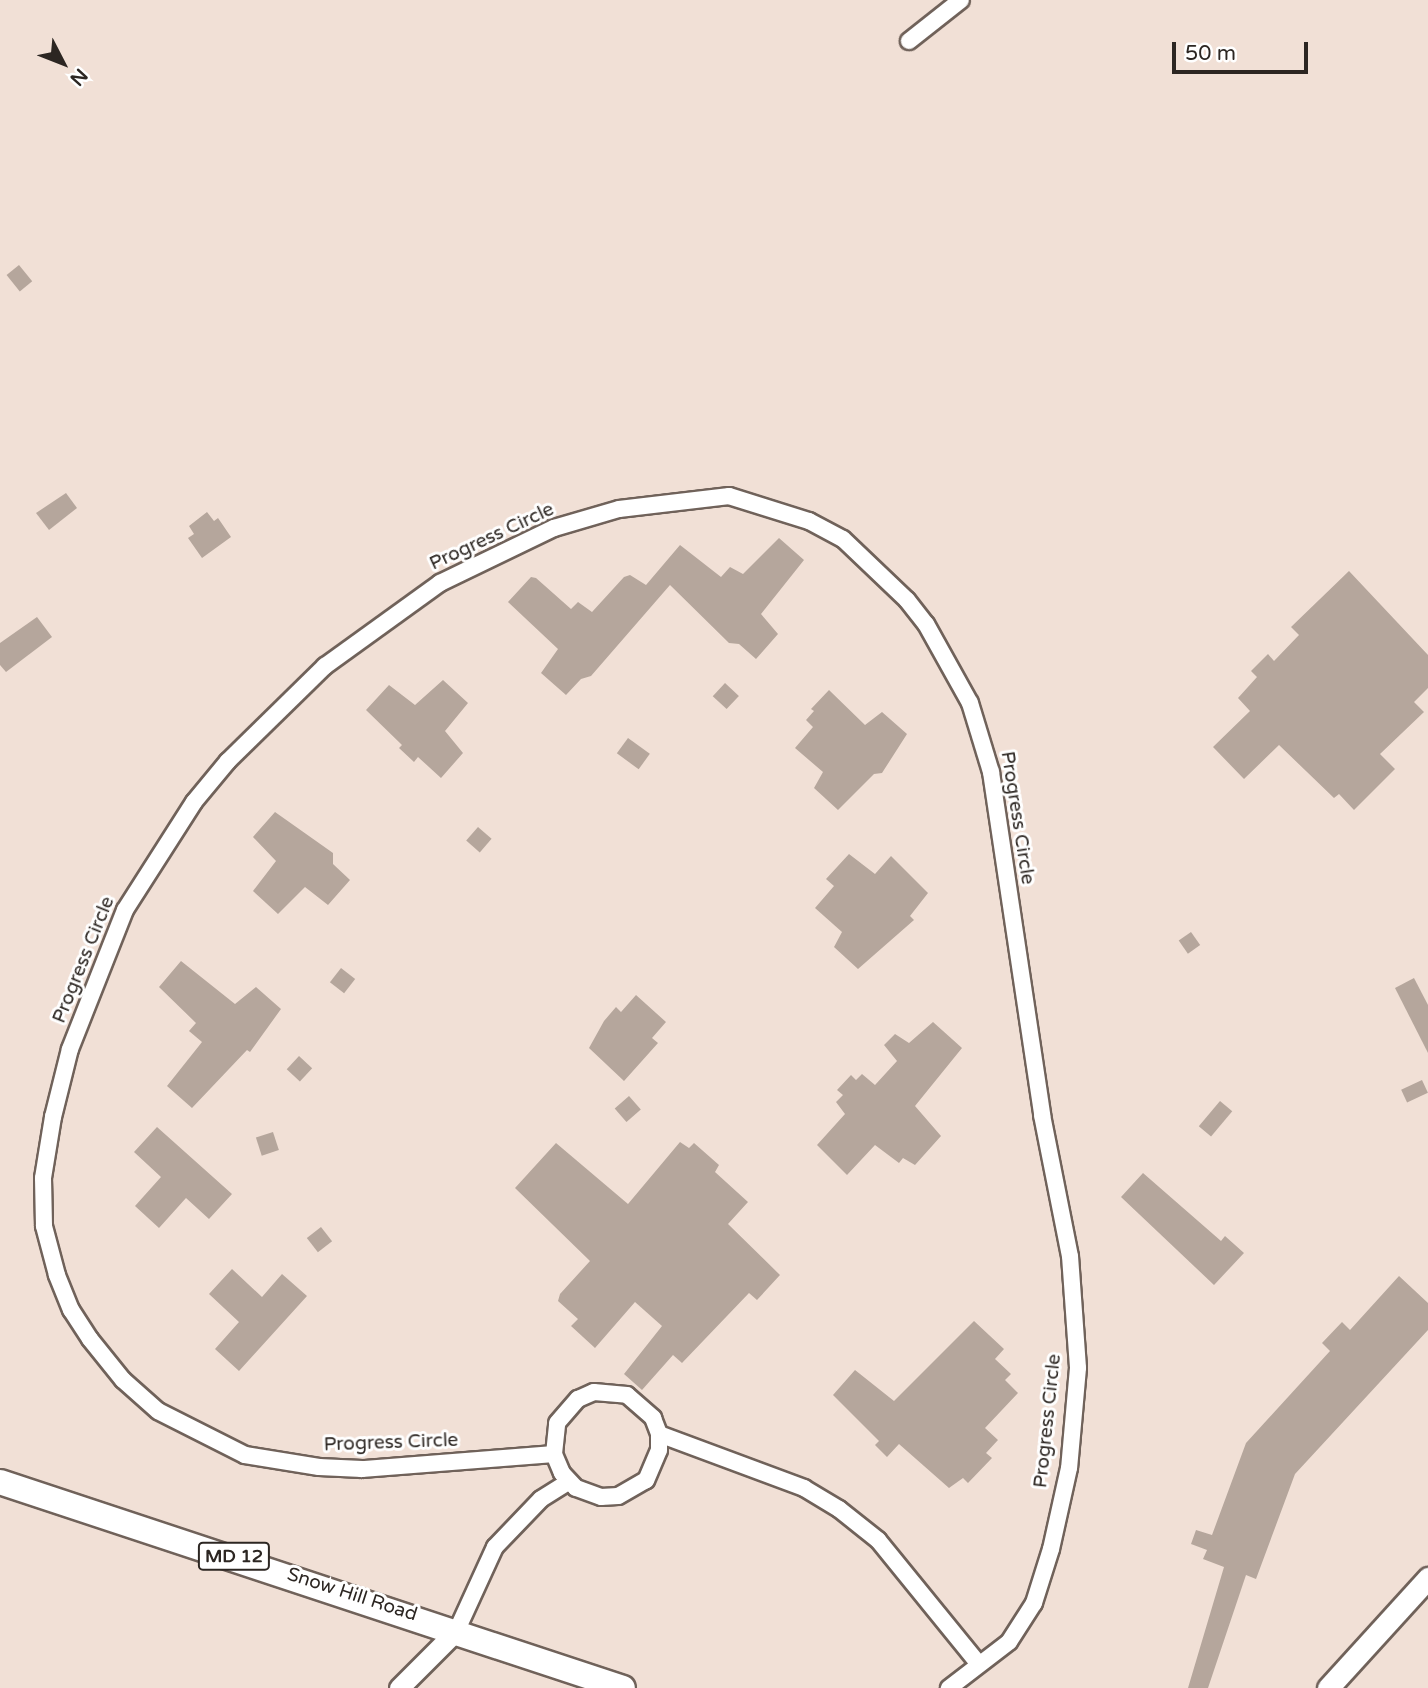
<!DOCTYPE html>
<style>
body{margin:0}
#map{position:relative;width:1428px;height:1688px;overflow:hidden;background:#f1e0d6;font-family:"Varela Round",sans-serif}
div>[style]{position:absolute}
.building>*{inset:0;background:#b5a69c;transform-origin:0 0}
.roads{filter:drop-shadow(2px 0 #70625a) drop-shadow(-2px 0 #70625a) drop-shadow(0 2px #70625a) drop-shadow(0 -2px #70625a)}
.minor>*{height:16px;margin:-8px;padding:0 8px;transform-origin:8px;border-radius:8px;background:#fff}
.tertiary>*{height:19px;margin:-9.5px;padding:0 9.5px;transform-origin:9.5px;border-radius:9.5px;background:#fff}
.secondary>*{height:21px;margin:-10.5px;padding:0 10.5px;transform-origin:10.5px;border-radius:10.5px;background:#fff}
.primary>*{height:24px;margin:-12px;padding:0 12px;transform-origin:12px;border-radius:12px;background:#fff}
span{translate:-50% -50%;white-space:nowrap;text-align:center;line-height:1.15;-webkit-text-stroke:6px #fff;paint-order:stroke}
.shield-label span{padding:2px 5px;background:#fff;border:2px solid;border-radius:5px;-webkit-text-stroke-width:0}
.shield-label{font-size:18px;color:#2c2622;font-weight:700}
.street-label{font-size:19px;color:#2c2622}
.north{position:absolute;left:28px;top:28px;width:70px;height:70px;-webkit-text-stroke:5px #fff;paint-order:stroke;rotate:132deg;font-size:19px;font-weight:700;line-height:28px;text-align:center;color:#2c2622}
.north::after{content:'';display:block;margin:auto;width:24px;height:32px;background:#2c2622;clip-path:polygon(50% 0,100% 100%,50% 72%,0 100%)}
.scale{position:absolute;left:1172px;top:42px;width:136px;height:32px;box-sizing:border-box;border:4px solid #2c2622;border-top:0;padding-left:9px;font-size:21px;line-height:24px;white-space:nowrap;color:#2c2622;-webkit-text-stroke:5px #fff;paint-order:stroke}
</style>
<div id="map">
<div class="building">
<div style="left:19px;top:265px;width:21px;height:16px;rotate:51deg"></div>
<div style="clip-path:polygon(66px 493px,77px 508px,49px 530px,36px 513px)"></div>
<div style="clip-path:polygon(207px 512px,214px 521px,218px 518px,231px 537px,202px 558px,188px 538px,194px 534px,189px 526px)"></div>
<div style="clip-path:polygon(779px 538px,804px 560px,761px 614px,778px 634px,756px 659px,739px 644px,729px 643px,670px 585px,591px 676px,581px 679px,566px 695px,541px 673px,558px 649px,508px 602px,531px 577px,536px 578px,571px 609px,578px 602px,592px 612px,624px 577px,630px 575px,646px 585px,680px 545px,721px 577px,730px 567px,743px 574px)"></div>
<div style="clip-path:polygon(1349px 571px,1428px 655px,1428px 688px,1414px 702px,1424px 712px,1380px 754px,1395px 769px,1354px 810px,1339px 794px,1334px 798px,1279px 745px,1244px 779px,1213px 747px,1250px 711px,1238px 698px,1257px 677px,1251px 671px,1268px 654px,1274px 661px,1299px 635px,1291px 627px)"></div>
<div style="clip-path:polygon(37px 617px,52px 637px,6px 672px,0 665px,0 643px)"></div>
<div style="clip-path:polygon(443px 680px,468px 703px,445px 731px,463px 753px,441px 778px,418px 757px,414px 762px,399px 748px,402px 745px,366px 710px,389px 685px,415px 705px)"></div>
<div style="left:725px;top:683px;width:19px;height:18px;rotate:43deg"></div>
<div style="clip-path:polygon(829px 690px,865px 725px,882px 712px,907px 734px,882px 773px,874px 774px,838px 810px,814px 788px,823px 772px,795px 748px,813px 727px,806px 720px,814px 711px,811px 709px)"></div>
<div style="left:628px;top:738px;width:27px;height:19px;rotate:36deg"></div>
<div style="clip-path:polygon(275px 812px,333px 853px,333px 864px,350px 880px,328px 905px,305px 887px,278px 914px,253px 891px,276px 861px,253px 837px)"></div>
<div style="left:478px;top:827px;width:18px;height:18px;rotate:41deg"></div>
<div style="clip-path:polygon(849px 854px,875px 874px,891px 856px,928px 893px,910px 916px,914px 920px,858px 969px,834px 947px,842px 932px,815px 908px,834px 886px,826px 879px)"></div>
<div style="left:1191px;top:932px;width:16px;height:15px;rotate:55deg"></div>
<div style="clip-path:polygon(181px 961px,235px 1004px,256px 987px,281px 1009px,250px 1052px,247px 1050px,192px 1108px,167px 1086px,202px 1042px,189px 1031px,196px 1023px,159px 987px)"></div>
<div style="left:341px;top:968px;width:18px;height:18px;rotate:38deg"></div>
<div style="clip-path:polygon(1414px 978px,1428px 1005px,1428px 1053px,1395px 988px)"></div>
<div style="clip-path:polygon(636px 995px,666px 1022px,652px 1038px,658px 1043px,624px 1081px,589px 1048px,604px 1021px,616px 1007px,621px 1012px)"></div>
<div style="clip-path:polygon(933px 1022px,962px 1048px,915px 1106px,941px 1136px,915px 1165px,903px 1158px,899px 1163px,875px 1145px,847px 1175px,817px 1145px,845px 1114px,836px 1102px,843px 1095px,837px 1090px,851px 1075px,856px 1080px,862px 1074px,875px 1085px,897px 1061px,884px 1045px,895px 1034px,909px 1043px)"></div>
<div style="left:299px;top:1056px;width:18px;height:18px;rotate:43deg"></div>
<div style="left:1422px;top:1080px;width:14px;height:23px;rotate:65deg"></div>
<div style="left:629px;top:1096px;width:18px;height:19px;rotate:49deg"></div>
<div style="left:1220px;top:1101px;width:16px;height:33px;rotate:40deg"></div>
<div style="clip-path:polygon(157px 1127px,232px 1194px,209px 1219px,186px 1198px,159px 1228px,135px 1206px,161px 1177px,134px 1152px)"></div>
<div style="left:273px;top:1132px;width:19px;height:18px;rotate:72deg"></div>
<div style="clip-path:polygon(680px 1142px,689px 1148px,694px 1143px,719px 1165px,715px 1172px,748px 1202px,728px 1224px,780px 1275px,757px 1300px,749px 1293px,682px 1363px,673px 1355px,642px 1390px,624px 1374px,662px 1326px,635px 1302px,595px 1348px,571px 1326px,578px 1319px,558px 1301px,560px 1294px,590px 1261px,515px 1188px,556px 1143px,628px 1204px)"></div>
<div style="clip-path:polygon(1143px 1173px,1221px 1241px,1225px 1236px,1244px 1253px,1214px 1285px,1121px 1197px)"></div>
<div style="left:321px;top:1227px;width:18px;height:18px;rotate:52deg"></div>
<div style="clip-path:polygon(232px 1269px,262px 1297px,282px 1274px,307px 1296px,239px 1371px,215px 1349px,239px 1322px,209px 1294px)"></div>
<div style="clip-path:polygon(1399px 1276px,1428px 1303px,1428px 1330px,1295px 1474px,1256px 1579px,1246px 1575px,1208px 1688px,1188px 1688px,1224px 1567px,1203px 1559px,1207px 1550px,1191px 1544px,1196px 1530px,1212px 1535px,1246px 1443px,1330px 1351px,1322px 1343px,1342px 1322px,1350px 1330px)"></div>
<div style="clip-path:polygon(974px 1321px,1004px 1349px,995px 1359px,1011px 1374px,1005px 1380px,1018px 1393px,985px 1428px,998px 1440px,986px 1453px,992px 1458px,968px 1483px,963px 1478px,949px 1488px,899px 1444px,887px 1457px,875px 1445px,879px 1441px,833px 1395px,855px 1370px,894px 1401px)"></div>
</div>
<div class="roads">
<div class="minor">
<div style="left:909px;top:41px;width:66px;rotate:-38.3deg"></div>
<div style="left:659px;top:1434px;width:16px;rotate:90deg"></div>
<div style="left:659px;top:1450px;width:33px;rotate:113deg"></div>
<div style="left:646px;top:1480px;width:32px;rotate:150deg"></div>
<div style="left:618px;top:1496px;width:17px;rotate:177deg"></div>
<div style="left:601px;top:1497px;width:27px;rotate:-160deg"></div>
<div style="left:576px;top:1488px;width:21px;rotate:-133deg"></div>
<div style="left:562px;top:1473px;width:21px;rotate:-113deg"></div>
<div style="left:554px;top:1454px;width:31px;rotate:-84deg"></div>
<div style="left:557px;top:1423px;width:32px;rotate:-49deg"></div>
<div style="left:578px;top:1399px;width:17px;rotate:-24deg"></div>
<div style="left:594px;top:1392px;width:33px;rotate:5deg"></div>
<div style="left:627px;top:1395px;width:35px;rotate:41deg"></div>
<div style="left:653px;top:1418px;width:17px;rotate:69deg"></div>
<div style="left:659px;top:1434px;width:155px;rotate:20.4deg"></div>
<div style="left:804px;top:1488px;width:41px;rotate:31deg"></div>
<div style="left:839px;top:1509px;width:50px;rotate:38.5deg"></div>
<div style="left:878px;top:1540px;width:159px;rotate:50.9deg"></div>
<div style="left:554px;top:1454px;width:193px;rotate:175.5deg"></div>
<div style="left:362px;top:1469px;width:43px;rotate:-177.3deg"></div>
<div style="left:319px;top:1467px;width:75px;rotate:-170.8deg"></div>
<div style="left:245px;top:1455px;width:97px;rotate:-153.2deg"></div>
<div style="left:158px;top:1411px;width:47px;rotate:-138.5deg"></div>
<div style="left:123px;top:1380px;width:53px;rotate:-128.8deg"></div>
<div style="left:90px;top:1339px;width:35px;rotate:-123deg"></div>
<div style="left:71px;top:1310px;width:38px;rotate:-112deg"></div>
<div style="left:57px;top:1275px;width:51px;rotate:-104.9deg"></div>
<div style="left:44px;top:1226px;width:48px;rotate:-91.2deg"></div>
<div style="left:43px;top:1178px;width:62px;rotate:-80.7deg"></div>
<div style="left:53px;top:1117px;width:70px;rotate:-76deg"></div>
<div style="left:70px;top:1049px;width:149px;rotate:-68.4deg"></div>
<div style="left:125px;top:910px;width:128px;rotate:-57.4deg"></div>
<div style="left:194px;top:802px;width:53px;rotate:-50.3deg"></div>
<div style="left:228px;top:761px;width:136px;rotate:-44.4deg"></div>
<div style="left:325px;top:666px;width:142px;rotate:-35.8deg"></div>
<div style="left:440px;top:583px;width:127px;rotate:-25.8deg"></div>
<div style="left:554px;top:528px;width:68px;rotate:-16.3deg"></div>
<div style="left:619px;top:509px;width:111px;rotate:-6.7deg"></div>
<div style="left:729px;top:496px;width:84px;rotate:17.4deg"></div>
<div style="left:809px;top:521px;width:38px;rotate:28deg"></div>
<div style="left:843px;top:539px;width:88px;rotate:43.6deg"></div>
<div style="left:907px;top:600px;width:31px;rotate:52deg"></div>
<div style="left:926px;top:624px;width:90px;rotate:60.9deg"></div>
<div style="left:970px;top:703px;width:72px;rotate:73.1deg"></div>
<div style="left:991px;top:772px;width:347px;rotate:81.5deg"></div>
<div style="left:1042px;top:1115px;width:144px;rotate:78.8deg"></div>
<div style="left:1070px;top:1256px;width:112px;rotate:85.9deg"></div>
<div style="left:1078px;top:1368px;width:100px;rotate:95.1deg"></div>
<div style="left:1069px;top:1468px;width:83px;rotate:102.5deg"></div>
<div style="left:1051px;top:1549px;width:57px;rotate:107.5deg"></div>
<div style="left:1034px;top:1603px;width:46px;rotate:122.7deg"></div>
<div style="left:1009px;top:1642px;width:76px;rotate:142.5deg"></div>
<div style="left:457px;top:1630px;width:91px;rotate:-65.4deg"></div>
<div style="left:495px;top:1547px;width:66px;rotate:-46.2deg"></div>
<div style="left:541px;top:1499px;width:32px;rotate:-32deg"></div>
</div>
<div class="tertiary">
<div style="left:399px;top:1688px;width:82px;rotate:-45deg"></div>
</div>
<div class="secondary">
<div style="left:1328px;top:1688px;width:149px;rotate:-47.7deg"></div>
</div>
<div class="primary">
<div style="left:0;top:1482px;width:656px;rotate:18.3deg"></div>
</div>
</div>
<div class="shield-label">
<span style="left:234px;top:1556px">MD 12</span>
</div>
<div class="street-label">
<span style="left:492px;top:537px;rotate:-25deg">Progress Circle</span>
<span style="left:1017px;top:818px;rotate:81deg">Progress Circle</span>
<span style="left:84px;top:960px;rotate:-68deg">Progress Circle</span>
<span style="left:1048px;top:1421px;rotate:-84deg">Progress Circle</span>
<span style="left:391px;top:1443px;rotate:-2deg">Progress Circle</span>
<span style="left:352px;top:1595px;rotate:18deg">Snow Hill Road</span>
</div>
<div class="north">N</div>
<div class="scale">50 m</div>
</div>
